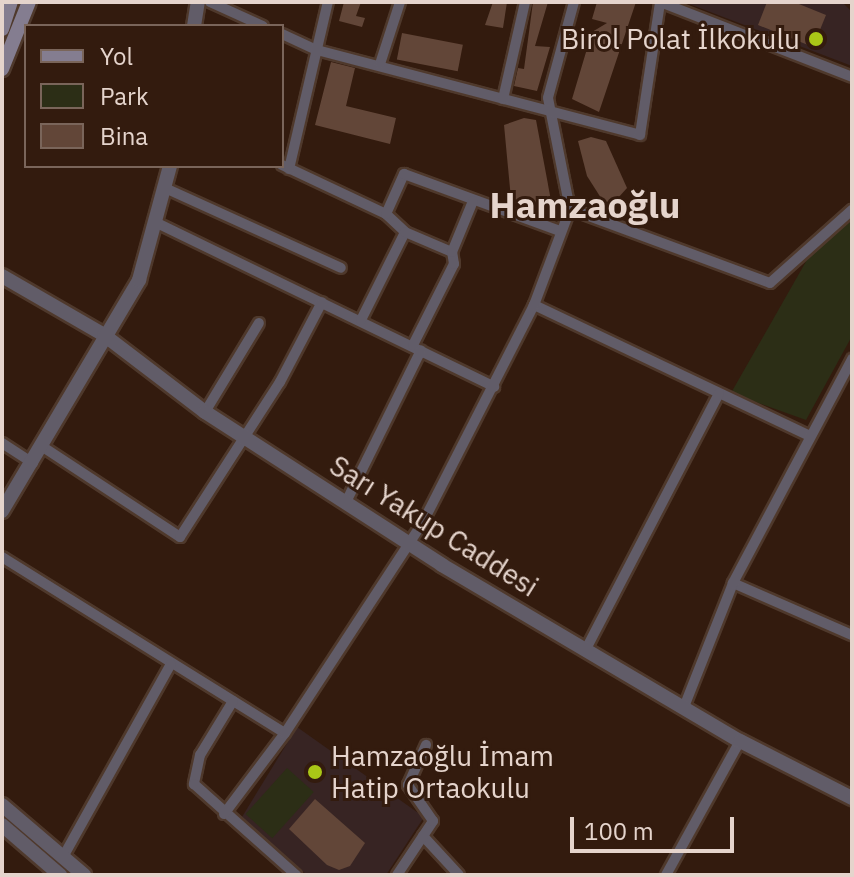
<!DOCTYPE html>
<meta charset="utf-8">
<style>
body{margin:0}
#map{position:relative;width:854px;height:877px;overflow:hidden;background:#331b0e;font-family:"IBM Plex Sans",sans-serif}
div>[style]{position:absolute}
.education>*{inset:0;background:#372423}
.green>*{inset:0;background:#2c2e16;transform-origin:0 0}
.building>*{inset:0;background:#624638;transform-origin:0 0}
.roads{filter:drop-shadow(2px 0 #4f392c) drop-shadow(-2px 0 #4f392c) drop-shadow(0 2px #4f392c) drop-shadow(0 -2px #4f392c)}
.minor>*{height:10px;margin:-5px;padding:0 5px;transform-origin:5px;border-radius:5px;background:#615c68}
.tertiary>*{height:14px;margin:-7px;padding:0 7px;transform-origin:7px;border-radius:7px;background:#615c68}
.secondary>*{height:14px;margin:-7px;padding:0 7px;transform-origin:7px;border-radius:7px;background:#847d90}
.dots>*{width:22px;height:22px;translate:-50% -50%;box-sizing:border-box;border:4px solid #331b0e;border-radius:50%}
span{translate:-50% -50%;white-space:nowrap;text-align:center;line-height:1.15;-webkit-text-stroke:6px #331b0e;paint-order:stroke}
.poi-label{font-size:28px;color:#e5d4cc}
.right{translate:-100% -50%;text-align:right}
.left{translate:0 -50%;text-align:left}
.street-label{font-size:28px;color:#e5d4cc}
.district-label{font-size:36px;color:#e5d4cc;font-weight:700}
.frame{position:absolute;inset:0;border:4px solid #e5d4cc;pointer-events:none}
.legend{position:absolute;left:24px;top:24px;width:260px;height:144px;box-sizing:border-box;background:#331b0e;border:2px solid #7a655a;margin:0;padding:10px 14px;list-style:none;font-size:24px;color:#e5d4cc}
.legend li{display:flex;align-items:center;gap:16px;height:40px}
.legend b{width:40px;border:2px solid #7a655a}
.scale{position:absolute;left:570px;top:817px;width:164px;height:36px;box-sizing:border-box;border:4px solid #e5d4cc;border-top:0;padding-left:10px;font-size:24px;line-height:28px;white-space:nowrap;color:#e5d4cc;-webkit-text-stroke:6px #331b0e;paint-order:stroke}
</style>
<div id="map">
<div class="education">
<div style="clip-path:polygon(684px 2px,842px 2px,852px 12px,852px 66px)"></div>
<div style="clip-path:polygon(297px 727px,424px 817px,386px 875px,307px 875px,242px 817px)"></div>
</div>
<div class="green">
<div style="clip-path:polygon(852px 220px,852px 336px,806px 420px,731px 393px,808px 258px)"></div>
<div style="left:287px;top:768px;width:36px;height:62px;rotate:42deg"></div>
</div>
<div class="building">
<div style="clip-path:polygon(344px 2px,361px 2px,356px 16px,365px 18px,362px 27px,339px 21px)"></div>
<div style="clip-path:polygon(493px 2px,507px 2px,503px 28px,485px 25px)"></div>
<div style="clip-path:polygon(533px 2px,548px 2px,535px 46px,550px 47px,537px 91px,514px 86px,518px 68px,524px 69px)"></div>
<div style="clip-path:polygon(597px 2px,636px 2px,599px 112px,572px 99px,592px 32px,607px 23px,592px 19px)"></div>
<div style="clip-path:polygon(767px 2px,794px 2px,826px 15px,813px 47px,758px 25px)"></div>
<div style="left:402px;top:33px;width:62px;height:27px;rotate:11deg"></div>
<div style="clip-path:polygon(331px 62px,355px 68px,346px 106px,396px 118px,390px 144px,315px 125px)"></div>
<div style="clip-path:polygon(524px 118px,536px 120px,552px 206px,511px 199px,504px 125px)"></div>
<div style="clip-path:polygon(591px 137px,606px 141px,627px 188px,608px 209px,587px 176px,578px 141px)"></div>
<div style="clip-path:polygon(315px 799px,365px 843px,350px 866px,339px 870px,327px 865px,289px 829px)"></div>
</div>
<div class="roads">
<div class="minor">
<div style="left:210px;top:2px;width:58px;rotate:24.4deg"></div>
<div style="left:574px;top:2px;width:99px;rotate:105.2deg"></div>
<div style="left:548px;top:98px;width:113px;rotate:78.8deg"></div>
<div style="left:570px;top:209px;width:213px;rotate:20.3deg"></div>
<div style="left:770px;top:283px;width:110px;rotate:-41.7deg"></div>
<div style="left:660px;top:2px;width:206px;rotate:21.3deg"></div>
<div style="left:282px;top:34px;width:38px;rotate:25deg"></div>
<div style="left:317px;top:50px;width:334px;rotate:14.7deg"></div>
<div style="left:640px;top:135px;width:134px;rotate:-81.4deg"></div>
<div style="left:380px;top:64px;width:65px;rotate:-72.1deg"></div>
<div style="left:503px;top:99px;width:99px;rotate:-77.2deg"></div>
<div style="left:282px;top:165px;width:115px;rotate:25.2deg"></div>
<div style="left:386px;top:214px;width:26px;rotate:43deg"></div>
<div style="left:289px;top:169px;width:171px;rotate:-76.9deg"></div>
<div style="left:165px;top:188px;width:193px;rotate:24.4deg"></div>
<div style="left:386px;top:214px;width:44px;rotate:-65.8deg"></div>
<div style="left:404px;top:174px;width:166px;rotate:20.1deg"></div>
<div style="left:157px;top:223px;width:375px;rotate:25.9deg"></div>
<div style="left:534px;top:305px;width:303px;rotate:25.4deg"></div>
<div style="left:361px;top:320px;width:98px;rotate:-63.4deg"></div>
<div style="left:405px;top:232px;width:51px;rotate:23.1deg"></div>
<div style="left:413px;top:345px;width:91px;rotate:-63.2deg"></div>
<div style="left:454px;top:264px;width:12px;rotate:-99deg"></div>
<div style="left:452px;top:252px;width:55px;rotate:-67.6deg"></div>
<div style="left:205px;top:412px;width:104px;rotate:-58.8deg"></div>
<div style="left:2px;top:443px;width:37px;rotate:33deg"></div>
<div style="left:43px;top:447px;width:164px;rotate:33.3deg"></div>
<div style="left:180px;top:537px;width:184px;rotate:-57.2deg"></div>
<div style="left:280px;top:382px;width:90px;rotate:-62.3deg"></div>
<div style="left:346px;top:502px;width:169px;rotate:-63.7deg"></div>
<div style="left:2px;top:557px;width:333px;rotate:31.9deg"></div>
<div style="left:733px;top:583px;width:130px;rotate:23.6deg"></div>
<div style="left:586px;top:649px;width:288px;rotate:-62.5deg"></div>
<div style="left:233px;top:701px;width:63px;rotate:121.4deg"></div>
<div style="left:200px;top:755px;width:30px;rotate:102deg"></div>
<div style="left:194px;top:784px;width:137px;rotate:41.7deg"></div>
<div style="left:684px;top:707px;width:133px;rotate:-68.4deg"></div>
<div style="left:733px;top:583px;width:254px;rotate:-62deg"></div>
<div style="left:224px;top:814px;width:101px;rotate:-53deg"></div>
<div style="left:285px;top:733px;width:252px;rotate:-56.8deg"></div>
<div style="left:423px;top:522px;width:244px;rotate:-62.9deg"></div>
<div style="left:534px;top:305px;width:103px;rotate:-69.4deg"></div>
<div style="left:423px;top:836px;width:53px;rotate:47.3deg"></div>
<div style="left:63px;top:857px;width:221px;rotate:-60.8deg"></div>
<div style="left:397px;top:875px;width:65px;rotate:-56.3deg"></div>
<div style="left:433px;top:821px;width:44px;rotate:-124.8deg"></div>
<div style="left:408px;top:785px;width:44px;rotate:-65.8deg"></div>
<div style="left:666px;top:875px;width:153px;rotate:-61.1deg"></div>
</div>
<div class="tertiary">
<div style="left:194px;top:26px;width:24px;rotate:-81deg"></div>
<div style="left:2px;top:276px;width:118px;rotate:30deg"></div>
<div style="left:104px;top:335px;width:127px;rotate:37.3deg"></div>
<div style="left:205px;top:412px;width:282px;rotate:32.8deg"></div>
<div style="left:442px;top:565px;width:346px;rotate:30.6deg"></div>
<div style="left:740px;top:741px;width:126px;rotate:27deg"></div>
<div style="left:2px;top:511px;width:269px;rotate:-59.3deg"></div>
<div style="left:139px;top:280px;width:118px;rotate:-74.8deg"></div>
<div style="left:2px;top:805px;width:108px;rotate:40.5deg"></div>
<div style="left:2px;top:825px;width:77px;rotate:40.8deg"></div>
</div>
<div class="secondary">
<div style="left:2px;top:29px;width:28px;rotate:-72deg"></div>
<div style="left:2px;top:69px;width:72px;rotate:-68.1deg"></div>
</div>
</div>
<div class="dots">
<div style="left:816px;top:39px;background:#aac717"></div>
<div style="left:315px;top:772px;background:#aac717"></div>
</div>
<div class="poi-label">
<span class="right" style="left:800px;top:39px">Birol Polat İlkokulu</span>
<span class="left" style="left:331px;top:772px">Hamzaoğlu İmam<br>Hatip Ortaokulu</span>
</div>
<div class="street-label">
<span style="left:434px;top:526px;rotate:32deg">Sarı Yakup Caddesi</span>
</div>
<div class="district-label">
<span style="left:585px;top:205px">Hamzaoğlu</span>
</div>
<div class="frame"></div>
<ul class="legend">
<li><b style="height:10px;background:#847d90"></b>Yol</li>
<li><b style="height:22px;background:#2c2e16"></b>Park</li>
<li><b style="height:22px;background:#624638"></b>Bina</li>
</ul>
<div class="scale">100 m</div>
</div>
